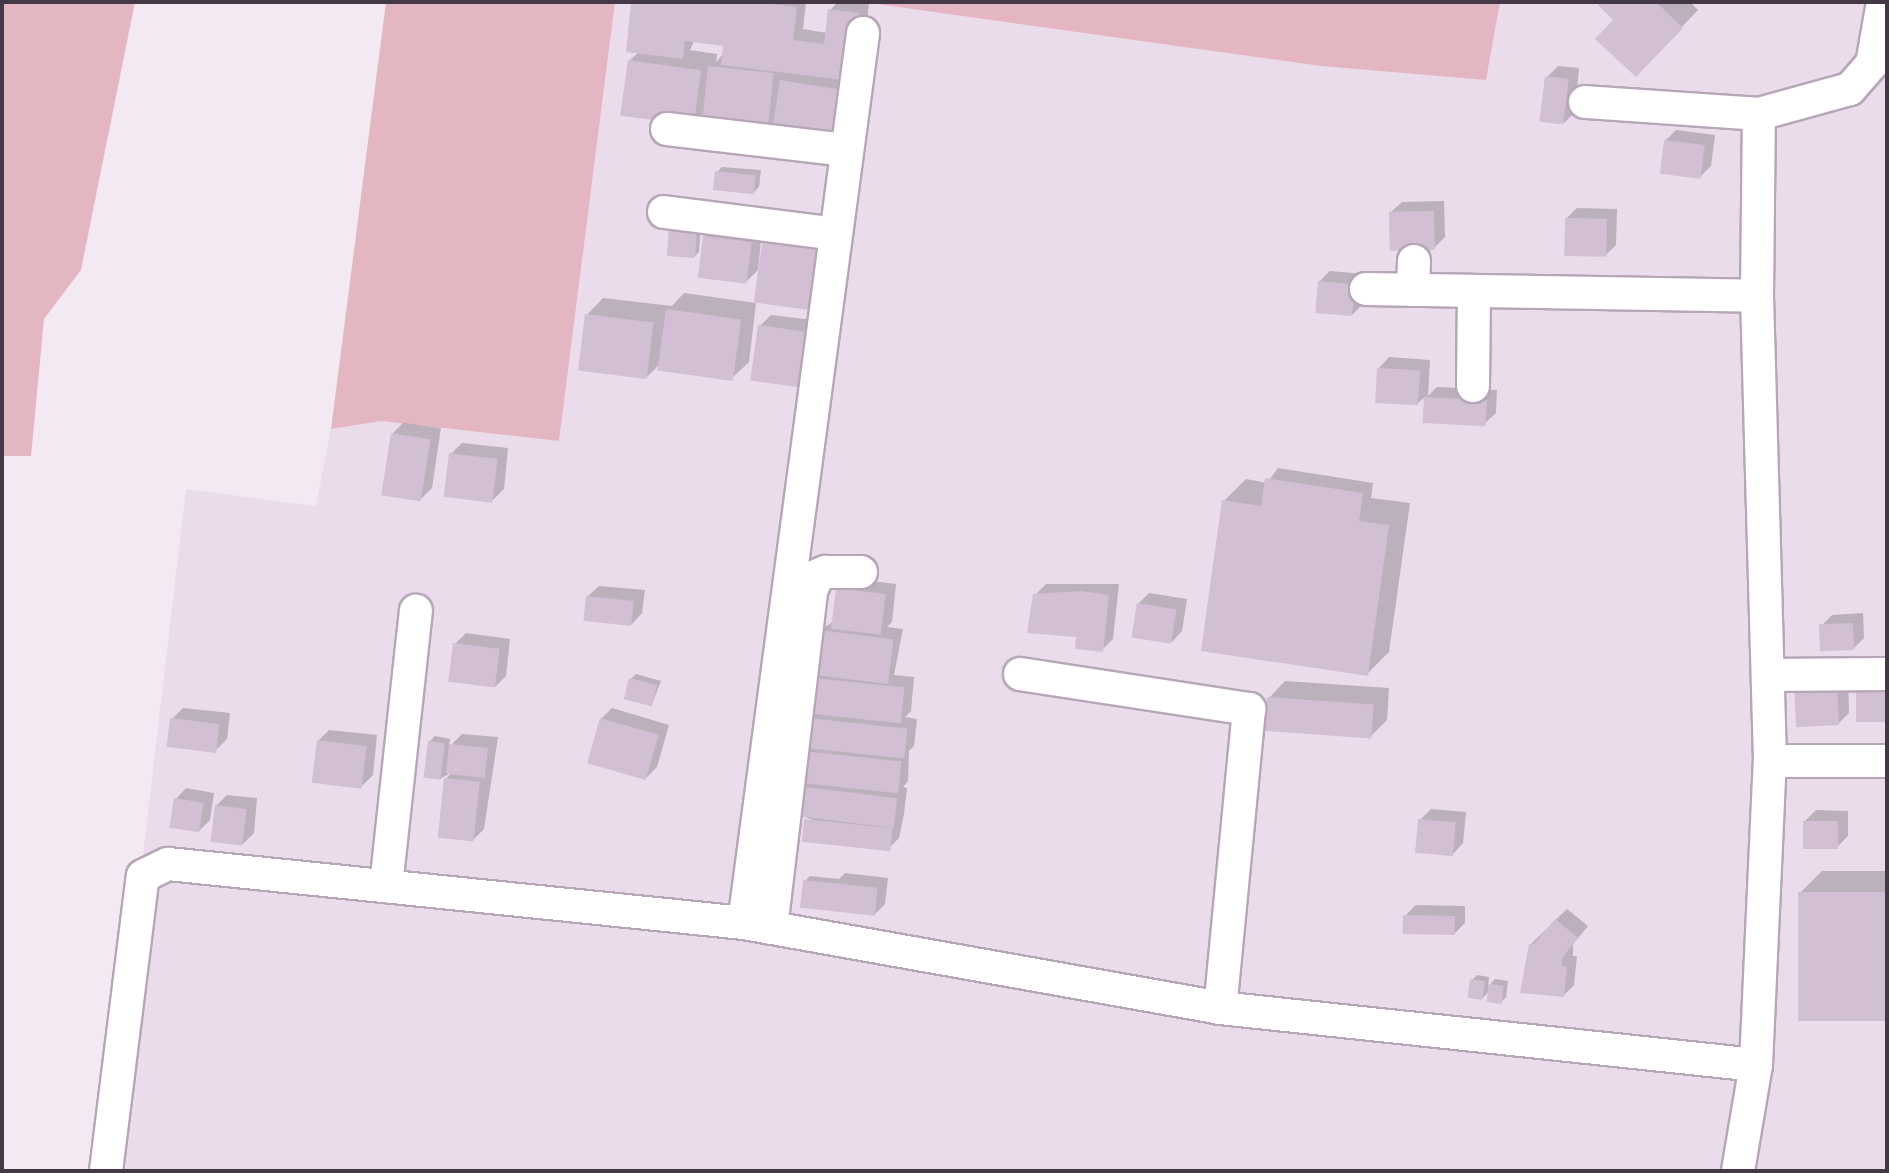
<!DOCTYPE html>
<style>
body{margin:0}
#map{position:relative;width:1889px;height:1173px;overflow:hidden;background:#f3e9f3;font-family:Inter,sans-serif}
div>[style]{position:absolute}
.residential>*{inset:0;background:#eadceb}
.green>*{inset:0;background:#e4b6c1}
.shadow>*{inset:0;background:#0003}
.building>*{inset:0;background:#d2bfd4;transform-origin:0 0}
.roads{filter:drop-shadow(2px 0 #b7a6b8) drop-shadow(-2px 0 #b7a6b8) drop-shadow(0 2px #b7a6b8) drop-shadow(0 -2px #b7a6b8)}
.minor>*{height:32px;margin:-16px;padding:0 16px;transform-origin:16px;border-radius:16px;background:#fff}
span{translate:-50% -50%;white-space:nowrap;text-align:center;line-height:1.15;-webkit-text-stroke:6px #fff;paint-order:stroke}
.frame{position:absolute;inset:0;border:4px solid #453846;pointer-events:none}
</style>
<div id="map">
<div class="residential">
<div style="clip-path:polygon(615px 2px,863px 2px,1486px 80px,1500px 2px,1887px 2px,1887px 1171px,106px 1171px,186px 489px,316px 506px,331px 429px,381px 421px,559px 441px)"></div>
</div>
<div class="green">
<div style="clip-path:polygon(2px 2px,135px 2px,81px 270px,44px 319px,31px 456px,2px 456px)"></div>
<div style="clip-path:polygon(386px 2px,615px 2px,559px 441px,381px 421px,331px 429px)"></div>
<div style="clip-path:polygon(863px 2px,1500px 2px,1486px 80px,1321px 66px)"></div>
</div>
<div class="shadow">
<div style="clip-path:polygon(evenodd,633px 2px,806px 2px,803px 29px,827px 33px,830px 10px,838px 2px,869px 2px,857px 128px,778px 123px,767px 135px,705px 112px,693px 124px,630px 60px,639px 52px,628px 51px,633px 2px,694px 41px,725px 45px,724px 53px,716px 62px,717px 54px,690px 50px,694px 41px)"></div>
<div style="clip-path:polygon(1604px 2px,1690px 2px,1698px 10px,1652px 58px,1600px 5px)"></div>
<div style="clip-path:polygon(1558px 66px,1579px 68px,1575px 112px,1564px 123px,1547px 77px)"></div>
<div style="clip-path:polygon(1676px 130px,1715px 135px,1711px 166px,1700px 177px,1665px 141px)"></div>
<div style="clip-path:polygon(722px 167px,761px 170px,759px 187px,754px 192px,717px 172px)"></div>
<div style="clip-path:polygon(1444px 201px,1445px 237px,1434px 248px,1391px 212px,1402px 202px)"></div>
<div style="clip-path:polygon(1577px 208px,1617px 209px,1616px 245px,1605px 256px,1566px 219px)"></div>
<div style="clip-path:polygon(701px 223px,699px 252px,694px 257px,669px 254px)"></div>
<div style="clip-path:polygon(716px 226px,762px 231px,758px 270px,747px 281px,705px 237px)"></div>
<div style="clip-path:polygon(1330px 271px,1365px 274px,1363px 304px,1352px 315px,1319px 282px)"></div>
<div style="clip-path:polygon(684px 293px,756px 303px,749px 362px,732px 378px,661px 363px,647px 377px,587px 315px,603px 298px,672px 306px)"></div>
<div style="clip-path:polygon(771px 315px,821px 321px,815px 375px,760px 326px)"></div>
<div style="clip-path:polygon(1389px 357px,1430px 360px,1428px 396px,1437px 387px,1497px 390px,1496px 413px,1485px 423px,1425px 421px,1426px 396px,1417px 404px,1379px 368px)"></div>
<div style="clip-path:polygon(403px 423px,441px 428px,432px 488px,421px 499px,393px 433px)"></div>
<div style="clip-path:polygon(462px 443px,508px 448px,504px 489px,493px 500px,451px 454px)"></div>
<div style="clip-path:polygon(1278px 468px,1373px 483px,1371px 498px,1410px 503px,1389px 652px,1367px 674px,1224px 501px,1246px 479px,1267px 483px)"></div>
<div style="clip-path:polygon(848px 578px,896px 584px,892px 622px,887px 627px,903px 629px,894px 675px,914px 677px,911px 711px,905px 717px,917px 719px,914px 746px,909px 751px,908px 781px,903px 787px,907px 788px,904px 814px,899px 838px,888px 849px,797px 814px,808px 719px,814px 713px,815px 678px,820px 674px,819px 631px,834px 621px,837px 589px)"></div>
<div style="clip-path:polygon(1046px 584px,1119px 584px,1113px 639px,1102px 650px,1078px 635px,1035px 595px)"></div>
<div style="clip-path:polygon(599px 586px,645px 590px,642px 613px,632px 624px,588px 596px)"></div>
<div style="clip-path:polygon(1149px 593px,1187px 599px,1182px 631px,1172px 642px,1138px 604px)"></div>
<div style="clip-path:polygon(1863px 613px,1864px 638px,1854px 648px,1821px 626px,1832px 615px)"></div>
<div style="clip-path:polygon(466px 633px,510px 639px,506px 676px,495px 687px,455px 644px)"></div>
<div style="clip-path:polygon(636px 674px,661px 681px,651px 706px,631px 679px)"></div>
<div style="clip-path:polygon(1848px 675px,1849px 713px,1838px 724px,1797px 725px)"></div>
<div style="clip-path:polygon(1285px 681px,1389px 688px,1387px 720px,1371px 736px,1269px 698px)"></div>
<div style="clip-path:polygon(183px 708px,230px 713px,227px 739px,216px 750px,172px 719px)"></div>
<div style="clip-path:polygon(612px 708px,669px 725px,657px 767px,646px 778px,601px 719px)"></div>
<div style="clip-path:polygon(329px 730px,377px 735px,373px 775px,362px 786px,318px 741px)"></div>
<div style="clip-path:polygon(462px 734px,498px 737px,484px 829px,473px 840px,446px 779px,452px 772px,440px 779px,430px 741px,435px 736px,450px 739px,449px 747px)"></div>
<div style="clip-path:polygon(186px 788px,214px 793px,210px 820px,199px 831px,176px 799px)"></div>
<div style="clip-path:polygon(227px 795px,257px 798px,254px 833px,243px 844px,216px 806px)"></div>
<div style="clip-path:polygon(1431px 809px,1466px 812px,1463px 843px,1453px 854px,1420px 820px)"></div>
<div style="clip-path:polygon(1816px 810px,1848px 811px,1848px 836px,1837px 847px,1805px 821px)"></div>
<div style="clip-path:polygon(1822px 871px,1887px 871px,1887px 1019px,1801px 1019px,1800px 893px)"></div>
<div style="clip-path:polygon(845px 873px,888px 878px,885px 904px,874px 915px,805px 881px,810px 876px,839px 879px)"></div>
<div style="clip-path:polygon(1416px 905px,1465px 906px,1465px 923px,1454px 934px,1405px 916px)"></div>
<div style="clip-path:polygon(1567px 909px,1588px 926px,1573px 944px,1573px 956px,1577px 956px,1574px 985px,1563px 996px,1530px 945px)"></div>
<div style="clip-path:polygon(1477px 975px,1489px 977px,1488px 987px,1495px 979px,1508px 981px,1506px 997px,1501px 1002px,1489px 991px,1482px 999px,1472px 980px)"></div>
</div>
<div class="building">
<div style="clip-path:polygon(631px 2px,756px 2px,797px 7px,793px 40px,824px 44px,828px 9px,859px 13px,851px 81px,721px 65px,723px 46px,685px 41px,683px 59px,626px 52px)"></div>
<div style="clip-path:polygon(1601px 2px,1656px 2px,1683px 28px,1636px 77px,1595px 39px,1613px 20px,1598px 5px)"></div>
<div style="left:628px;top:60px;width:74px;height:56px;rotate:8deg"></div>
<div style="left:708px;top:66px;width:66px;height:64px;rotate:6deg"></div>
<div style="left:1545px;top:76px;width:24px;height:46px;rotate:7deg"></div>
<div style="left:780px;top:80px;width:67px;height:59px;rotate:9deg"></div>
<div style="left:1664px;top:140px;width:41px;height:34px;rotate:7deg"></div>
<div style="left:715px;top:171px;width:41px;height:19px;rotate:6deg"></div>
<div style="left:1434px;top:211px;width:39px;height:45px;rotate:89deg"></div>
<div style="left:1565px;top:218px;width:42px;height:38px;rotate:1deg"></div>
<div style="left:669px;top:226px;width:28px;height:30px;rotate:4deg"></div>
<div style="left:703px;top:236px;width:49px;height:42px;rotate:7deg"></div>
<div style="left:763px;top:237px;width:59px;height:66px;rotate:8deg"></div>
<div style="left:1318px;top:281px;width:37px;height:32px;rotate:5deg"></div>
<div style="left:666px;top:309px;width:76px;height:62px;rotate:8deg"></div>
<div style="left:585px;top:314px;width:69px;height:57px;rotate:7deg"></div>
<div style="left:758px;top:325px;width:53px;height:56px;rotate:8deg"></div>
<div style="left:1377px;top:368px;width:43px;height:35px;rotate:3deg"></div>
<div style="left:1424px;top:397px;width:63px;height:26px;rotate:3deg"></div>
<div style="left:391px;top:433px;width:40px;height:63px;rotate:9deg"></div>
<div style="left:449px;top:453px;width:49px;height:44px;rotate:7deg"></div>
<div style="clip-path:polygon(1265px 478px,1363px 493px,1359px 521px,1389px 525px,1368px 676px,1201px 651px,1222px 500px,1261px 506px)"></div>
<div style="left:836px;top:588px;width:50px;height:41px;rotate:7deg"></div>
<div style="clip-path:polygon(1081px 591px,1109px 595px,1103px 652px,1075px 649px,1076px 637px,1027px 633px,1033px 594px)"></div>
<div style="left:586px;top:596px;width:48px;height:25px;rotate:6deg"></div>
<div style="left:1137px;top:603px;width:40px;height:35px;rotate:9deg"></div>
<div style="left:1853px;top:623px;width:27px;height:34px;rotate:88deg"></div>
<div style="left:818px;top:630px;width:76px;height:45px;rotate:7deg"></div>
<div style="left:453px;top:643px;width:47px;height:39px;rotate:7deg"></div>
<div style="left:629px;top:678px;width:29px;height:22px;rotate:14deg"></div>
<div style="left:814px;top:678px;width:91px;height:36px;rotate:6deg"></div>
<div style="left:1887px;top:679px;width:43px;height:31px;rotate:90deg"></div>
<div style="left:1837px;top:685px;width:40px;height:43px;rotate:87deg"></div>
<div style="left:1267px;top:697px;width:107px;height:34px;rotate:4deg"></div>
<div style="left:170px;top:718px;width:50px;height:29px;rotate:7deg"></div>
<div style="left:600px;top:718px;width:61px;height:47px;rotate:16deg"></div>
<div style="left:807px;top:718px;width:101px;height:30px;rotate:6deg"></div>
<div style="left:317px;top:740px;width:50px;height:43px;rotate:7deg"></div>
<div style="left:428px;top:741px;width:17px;height:37px;rotate:7deg"></div>
<div style="left:449px;top:744px;width:39px;height:30px;rotate:6deg"></div>
<div style="left:802px;top:751px;width:100px;height:32px;rotate:6deg"></div>
<div style="left:444px;top:778px;width:36px;height:60px;rotate:6deg"></div>
<div style="left:798px;top:786px;width:100px;height:30px;rotate:7deg"></div>
<div style="left:174px;top:798px;width:30px;height:30px;rotate:9deg"></div>
<div style="left:215px;top:805px;width:32px;height:37px;rotate:7deg"></div>
<div style="left:804px;top:819px;width:89px;height:23px;rotate:6deg"></div>
<div style="left:1418px;top:819px;width:38px;height:34px;rotate:5deg"></div>
<div style="left:1803px;top:821px;width:35px;height:28px"></div>
<div style="left:803px;top:880px;width:75px;height:28px;rotate:6deg"></div>
<div style="left:1798px;top:892px;width:89px;height:129px"></div>
<div style="left:1403px;top:915px;width:52px;height:19px;rotate:1deg"></div>
<div style="clip-path:polygon(1555px 919px,1578px 938px,1563px 957px,1562px 966px,1567px 967px,1564px 997px,1520px 993px,1529px 944px,1534px 944px)"></div>
<div style="left:1470px;top:979px;width:15px;height:19px;rotate:8deg"></div>
<div style="left:1489px;top:984px;width:15px;height:18px;rotate:8deg"></div>
</div>
<div class="roads">
<div class="minor">
<div style="left:1585px;top:102px;width:174px;rotate:3.9deg"></div>
<div style="left:667px;top:129px;width:181px;rotate:6.7deg"></div>
<div style="left:664px;top:212px;width:173px;rotate:7.3deg"></div>
<div style="left:1366px;top:289px;width:391px;rotate:1deg"></div>
<div style="left:1413px;top:290px;width:29px;rotate:-88deg"></div>
<div style="left:1473px;top:386px;width:95px;rotate:-89.4deg"></div>
<div style="left:1020px;top:674px;width:232px;rotate:8.7deg"></div>
<div style="left:1249px;top:709px;width:300px;rotate:95.5deg"></div>
<div style="left:1768px;top:675px;width:119px;rotate:-0.5deg"></div>
<div style="left:1770px;top:761px;width:117px"></div>
<div style="left:386px;top:886px;width:277px;rotate:-83.8deg"></div>
<div style="left:744px;top:923px;width:898px;rotate:-82.38deg"></div>
<div style="left:771px;top:928px;width:339px;rotate:-83.2deg"></div>
<div style="left:811px;top:591px;width:17px;rotate:-66deg"></div>
<div style="left:818px;top:575px;width:8px;rotate:-23deg"></div>
<div style="left:825px;top:572px;width:36px"></div>
<div style="left:106px;top:1171px;width:297px;rotate:-82.9deg"></div>
<div style="left:143px;top:876px;width:28px;rotate:-26deg"></div>
<div style="left:168px;top:864px;width:579px;rotate:5.85deg"></div>
<div style="left:744px;top:923px;width:484px;rotate:10.1deg"></div>
<div style="left:1220px;top:1008px;width:539px;rotate:6.07deg"></div>
<div style="left:1738px;top:1171px;width:108px;rotate:-80.4deg"></div>
<div style="left:1756px;top:1065px;width:304px;rotate:-87.4deg"></div>
<div style="left:1770px;top:761px;width:465px;rotate:-91.6deg"></div>
<div style="left:1757px;top:296px;width:182px;rotate:-89.4deg"></div>
<div style="left:1759px;top:114px;width:94px;rotate:-15.4deg"></div>
<div style="left:1850px;top:89px;width:33px;rotate:-49deg"></div>
<div style="left:1872px;top:64px;width:63px;rotate:-79.9deg"></div>
</div>
</div>
<div class="frame"></div>
</div>
